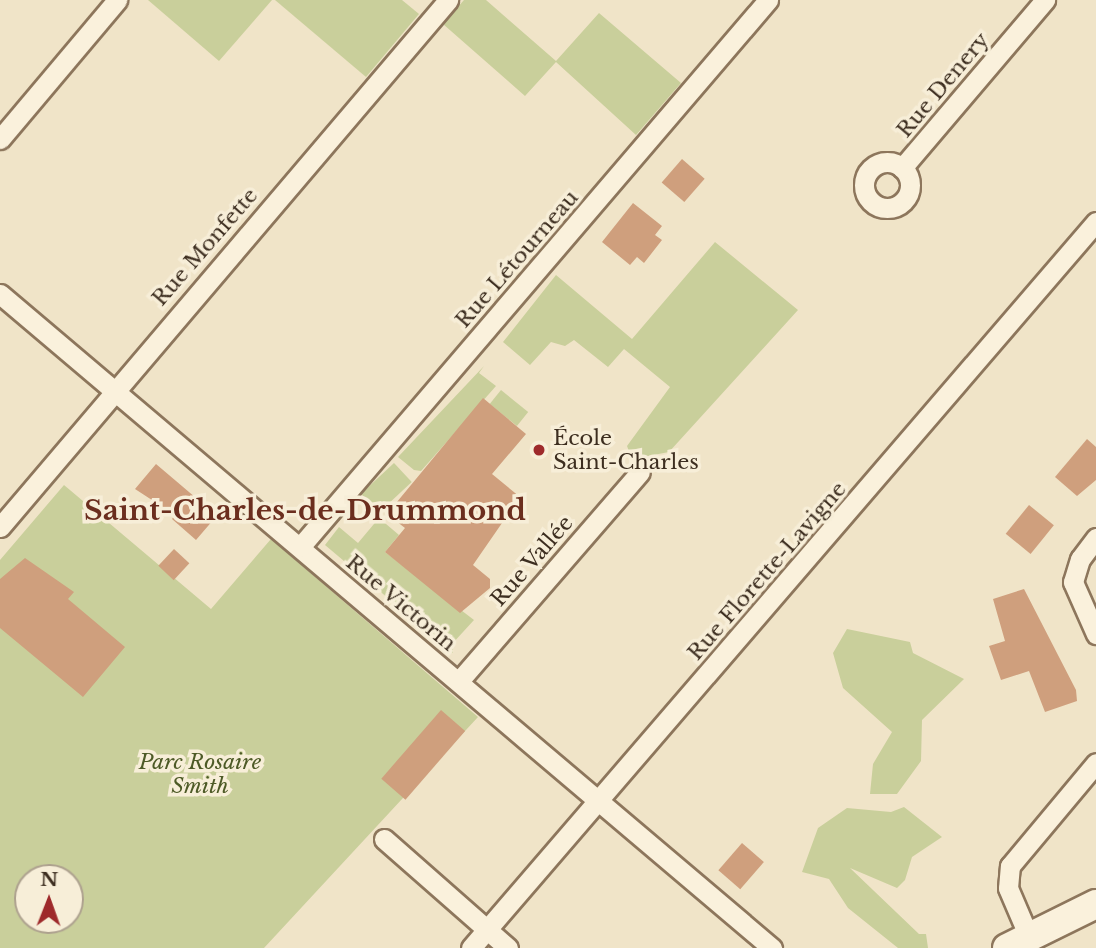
<!DOCTYPE html>
<meta charset="utf-8">
<style>
body{margin:0}
#map{position:relative;width:1096px;height:948px;overflow:hidden;background:#f0e4c8;font-family:"Libre Baskerville",serif}
div>[style]{position:absolute}
.green>*{inset:0;background:#c9cf9b;transform-origin:0 0}
.building>*{inset:0;background:#cf9f7d;transform-origin:0 0}
.roads{filter:drop-shadow(2px 0 #8d765c) drop-shadow(-2px 0 #8d765c) drop-shadow(0 2px #8d765c) drop-shadow(0 -2px #8d765c)}
.street>*{height:19px;margin:-9.5px;padding:0 9.5px;transform-origin:9.5px;border-radius:9.5px;background:#faf1dc}
.street>.ring{margin:-9.5px;padding:0;box-sizing:content-box;background:none;border:19px solid #faf1dc;border-radius:50%}
.secondary>*{height:28px;margin:-14px;padding:0 14px;transform-origin:14px;border-radius:14px;background:#faf1dc}
.dots>*{width:19px;height:19px;translate:-50% -50%;box-sizing:border-box;border:4px solid #f7eed8;border-radius:50%}
span{translate:-50% -50%;white-space:nowrap;text-align:center;line-height:1.15;-webkit-text-stroke:7px #f7eed8;paint-order:stroke}
.street-label{font-size:21px;color:#3d2e20}
.poi-label{font-size:21px;color:#3d2e20}
.left{translate:0 -50%;text-align:left}
.park-label{font-size:21px;color:#4d5a26;font-style:italic}
.district-label{font-size:28px;color:#6b2e1e;font-weight:700}
.north{position:absolute;left:14px;top:864px;width:70px;height:70px;box-sizing:border-box;background:#f7eed8;border:2px solid #ada18e;border-radius:50%;rotate:1deg;font-size:19px;font-weight:700;line-height:28px;text-align:center;color:#3d2e20}
.north::after{content:'';display:block;margin:auto;width:24px;height:32px;background:#9e2a2b;clip-path:polygon(50% 0,100% 100%,50% 72%,0 100%)}
</style>
<div id="map">
<div class="green">
<div style="clip-path:polygon(148px 0,272px 0,219px 61px)"></div>
<div style="clip-path:polygon(275px 0,402px 0,419px 14px,366px 77px)"></div>
<div style="clip-path:polygon(464px 0,486px 0,556px 61px,599px 13px,681px 83px,636px 135px,556px 62px,525px 96px,443px 24px)"></div>
<div style="clip-path:polygon(715px 242px,798px 310px,669px 452px,632px 459px,627px 446px,670px 387px,624px 349px,608px 367px,574px 340px,565px 346px,551px 342px,530px 365px,503px 342px,556px 275px,632px 339px)"></div>
<div style="clip-path:polygon(484px 366px,479px 373px,496px 386px,421px 471px,414px 470px,398px 457px)"></div>
<div style="left:501px;top:390px;width:35px;height:18px;rotate:39deg"></div>
<div style="left:394px;top:463px;width:26px;height:45px;rotate:47deg"></div>
<div style="clip-path:polygon(evenodd,64px 485px,211px 609px,271px 539px,478px 717px,264px 948px,0 948px,0 560px,64px 485px,28px 878px,70px 878px,70px 920px,28px 920px,28px 878px)"></div>
<div style="clip-path:polygon(379px 518px,399px 535px,385px 552px,474px 620px,452px 644px,453px 653px,325px 545px,339px 527px,358px 543px)"></div>
<div style="clip-path:polygon(847px 629px,910px 642px,913px 653px,964px 679px,922px 720px,921px 761px,897px 794px,870px 794px,873px 764px,892px 732px,843px 688px,833px 653px)"></div>
<div style="clip-path:polygon(904px 807px,942px 837px,912px 857px,905px 880px,897px 888px,850px 868px,919px 934px,926px 934px,928px 948px,898px 948px,848px 908px,829px 879px,802px 872px,818px 828px,847px 808px,891px 812px)"></div>
</div>
<div class="building">
<div style="left:682px;top:159px;width:30px;height:31px;rotate:41deg"></div>
<div style="clip-path:polygon(633px 203px,662px 226px,655px 235px,662px 240px,644px 263px,637px 257px,630px 265px,602px 242px)"></div>
<div style="clip-path:polygon(483px 398px,526px 434px,492px 474px,520px 497px,473px 565px,490px 579px,490px 588px,460px 613px,385px 552px,405px 528px,387px 514px)"></div>
<div style="clip-path:polygon(1087px 439px,1096px 447px,1096px 480px,1077px 496px,1055px 477px)"></div>
<div style="clip-path:polygon(156px 464px,209px 509px,214px 519px,196px 540px,172px 519px,175px 515px,135px 489px)"></div>
<div style="left:1029px;top:505px;width:32px;height:37px;rotate:39deg"></div>
<div style="left:174px;top:549px;width:21px;height:23px;rotate:43deg"></div>
<div style="clip-path:polygon(25px 558px,74px 592px,68px 599px,125px 647px,83px 697px,0 628px,0 579px)"></div>
<div style="clip-path:polygon(1024px 589px,1076px 690px,1077px 701px,1045px 712px,1029px 671px,1001px 680px,989px 646px,1005px 641px,993px 599px)"></div>
<div style="left:441px;top:710px;width:32px;height:91px;rotate:41deg"></div>
<div style="left:742px;top:843px;width:29px;height:36px;rotate:41deg"></div>
</div>
<div class="roads">
<div class="street">
<div style="left:0;top:139px;width:182px;rotate:-49.9deg"></div>
<div class="ring" style="left:864px;top:162px;width:27px;height:27px"></div>
<div style="left:902px;top:168px;width:221px;rotate:-49.6deg"></div>
<div style="left:0;top:294px;width:1012px;rotate:40.27deg"></div>
<div style="left:0;top:527px;width:692px;rotate:-49.63deg"></div>
<div style="left:1096px;top:538px;width:26px;rotate:127deg"></div>
<div style="left:1080px;top:559px;width:24px;rotate:107deg"></div>
<div style="left:1073px;top:582px;width:57px;rotate:66.1deg"></div>
<div style="left:300px;top:547px;width:720px;rotate:-49.45deg"></div>
<div style="left:459px;top:681px;width:276px;rotate:-49.1deg"></div>
<div style="left:384px;top:839px;width:165px;rotate:41.3deg"></div>
<div style="left:1029px;top:937px;width:53px;rotate:-113.2deg"></div>
<div style="left:1008px;top:888px;width:22px;rotate:-85deg"></div>
<div style="left:1010px;top:866px;width:134px;rotate:-50.1deg"></div>
<div style="left:471px;top:948px;width:958px;rotate:-49.28deg"></div>
</div>
<div class="secondary">
<div style="left:1007px;top:948px;width:99px;rotate:-26.3deg"></div>
</div>
</div>
<div class="dots">
<div style="left:539px;top:450px;background:#9e2a2b"></div>
</div>
<div class="street-label">
<span style="left:943px;top:85px;rotate:-50deg">Rue Denery</span>
<span style="left:205px;top:247px;rotate:-49deg">Rue Monfette</span>
<span style="left:517px;top:259px;rotate:-49deg">Rue Létourneau</span>
<span style="left:532px;top:561px;rotate:-49deg">Rue Vallée</span>
<span style="left:767px;top:571px;rotate:-49deg">Rue Florette-Lavigne</span>
<span style="left:401px;top:603px;rotate:40deg">Rue Victorin</span>
</div>
<div class="poi-label">
<span class="left" style="left:553px;top:450px">École<br>Saint-Charles</span>
</div>
<div class="park-label">
<span style="left:200px;top:774px">Parc Rosaire<br>Smith</span>
</div>
<div class="district-label">
<span style="left:305px;top:511px">Saint-Charles-de-Drummond</span>
</div>
<div class="north">N</div>
</div>
